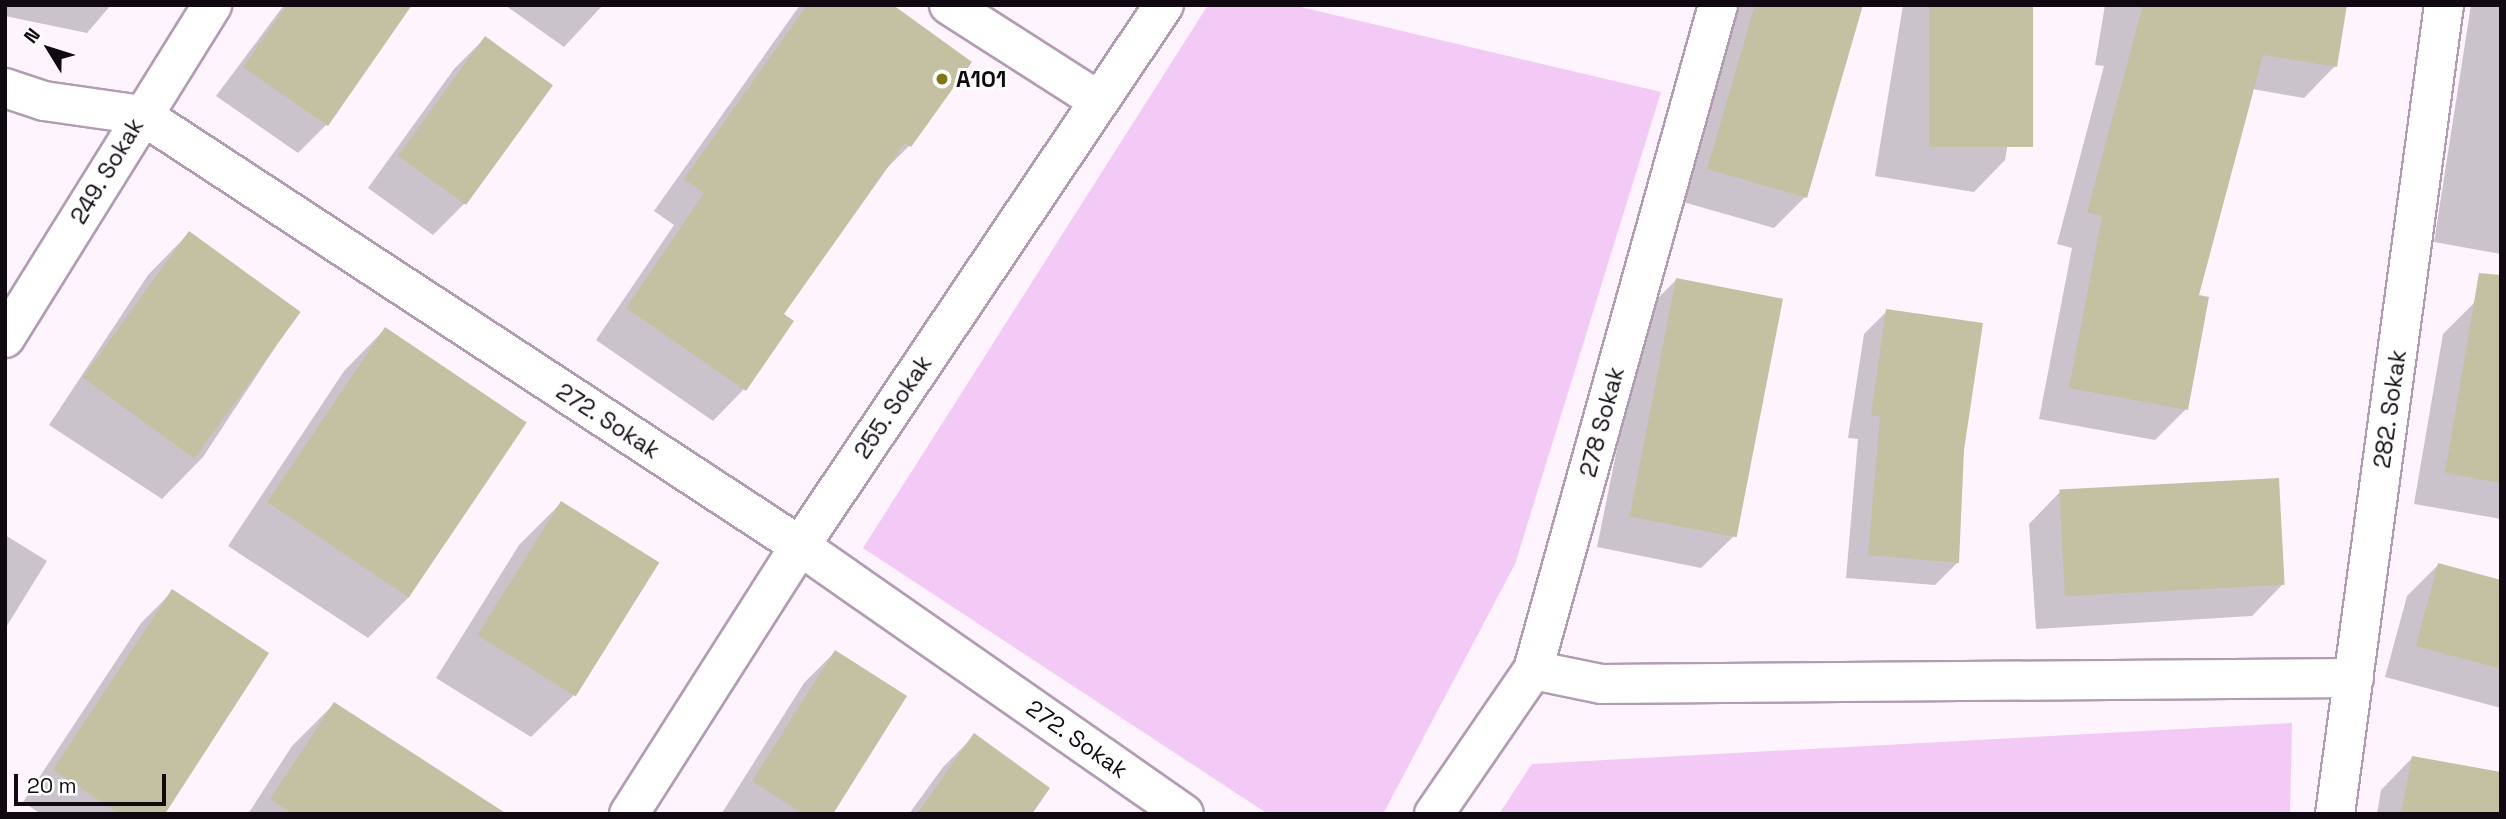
<!DOCTYPE html>
<style>
body{margin:0}
#map{position:relative;width:2506px;height:819px;overflow:hidden;background:#fef4fe;font-family:"Space Grotesk",sans-serif}
div>[style]{position:absolute}
.green>*{inset:0;background:#f3c9f5}
.shadow>*{inset:0;background:#0003}
.building>*{inset:0;background:#c4c0a2;transform-origin:0 0}
.roads{filter:drop-shadow(2px 0 #b29cb3) drop-shadow(-2px 0 #b29cb3) drop-shadow(0 2px #b29cb3) drop-shadow(0 -2px #b29cb3)}
.street>*{height:38px;margin:-19px;padding:0 19px;transform-origin:19px;border-radius:19px;background:#fff}
.dots>*{width:19px;height:19px;translate:-50% -50%;box-sizing:border-box;border:4px solid #fff;border-radius:50%}
span{translate:-50% -50%;white-space:nowrap;text-align:center;line-height:1.15;-webkit-text-stroke:6px #fff;paint-order:stroke}
.poi-label{font-size:23px;color:#100911;font-weight:700}
.left{translate:0 -50%;text-align:left}
.street-label{font-size:23px;color:#100911}
.frame{position:absolute;inset:0;border:7px solid #100911;pointer-events:none}
.north{position:absolute;left:14px;top:14px;width:70px;height:70px;-webkit-text-stroke:5px #fff;paint-order:stroke;rotate:308deg;font-size:19px;font-weight:700;line-height:28px;text-align:center;color:#100911}
.north::after{content:'';display:block;margin:auto;width:24px;height:32px;background:#100911;clip-path:polygon(50% 0,100% 100%,50% 72%,0 100%)}
.scale{position:absolute;left:14px;top:774px;width:152px;height:32px;box-sizing:border-box;border:4px solid #100911;border-top:0;padding-left:9px;font-size:21px;line-height:24px;white-space:nowrap;color:#100911;-webkit-text-stroke:5px #fff;paint-order:stroke}
</style>
<div id="map">
<div class="green">
<div style="clip-path:polygon(1208px 5px,1292px 5px,1661px 92px,1515px 564px,1383px 814px,1268px 814px,863px 548px)"></div>
<div style="clip-path:polygon(2292px 723px,2290px 814px,1499px 814px,1532px 764px)"></div>
</div>
<div class="shadow">
<div style="clip-path:polygon(5px 5px,111px 5px,87px 33px,5px 16px)"></div>
<div style="clip-path:polygon(284px 5px,410px 5px,326px 125px,298px 153px,216px 96px)"></div>
<div style="clip-path:polygon(505px 5px,603px 5px,564px 47px)"></div>
<div style="clip-path:polygon(800px 5px,890px 5px,909px 146px,880px 175px,782px 315px,744px 389px,713px 421px,596px 340px,674px 225px,654px 211px)"></div>
<div style="clip-path:polygon(1734px 5px,1861px 5px,1805px 197px,1774px 228px,1676px 200px)"></div>
<div style="clip-path:polygon(1903px 5px,2031px 5px,2005px 160px,1974px 192px,1875px 176px)"></div>
<div style="clip-path:polygon(2105px 5px,2345px 5px,2335px 66px,2304px 98px,2252px 89px,2197px 296px,2186px 409px,2155px 440px,2039px 419px,2072px 248px,2057px 244px,2104px 66px,2095px 65px)"></div>
<div style="clip-path:polygon(2471px 5px,2501px 5px,2501px 254px,2434px 242px)"></div>
<div style="clip-path:polygon(485px 38px,465px 203px,433px 235px,368px 188px,454px 69px)"></div>
<div style="clip-path:polygon(189px 233px,299px 311px,203px 457px,162px 499px,49px 425px,148px 275px)"></div>
<div style="clip-path:polygon(1676px 280px,1733px 537px,1701px 568px,1597px 547px,1645px 311px)"></div>
<div style="clip-path:polygon(2475px 302px,2501px 307px,2501px 519px,2414px 504px,2443px 334px)"></div>
<div style="clip-path:polygon(1887px 311px,1963px 450px,1958px 562px,1935px 585px,1846px 578px,1858px 439px,1848px 438px,1864px 334px)"></div>
<div style="clip-path:polygon(385px 329px,410px 596px,368px 638px,228px 546px,344px 371px)"></div>
<div style="clip-path:polygon(2060px 492px,2283px 584px,2252px 616px,2036px 629px,2029px 524px)"></div>
<div style="clip-path:polygon(561px 503px,573px 696px,531px 737px,436px 678px,519px 545px)"></div>
<div style="clip-path:polygon(5px 535px,47px 561px,5px 629px)"></div>
<div style="clip-path:polygon(2438px 565px,2501px 582px,2501px 708px,2385px 677px,2407px 596px)"></div>
<div style="clip-path:polygon(172px 592px,163px 814px,41px 814px,23px 802px,141px 623px)"></div>
<div style="clip-path:polygon(835px 652px,831px 814px,722px 813px,804px 683px)"></div>
<div style="clip-path:polygon(334px 704px,498px 814px,248px 814px,292px 746px)"></div>
<div style="clip-path:polygon(974px 736px,1030px 814px,909px 814px,943px 767px)"></div>
<div style="clip-path:polygon(2412px 758px,2501px 814px,2377px 814px,2381px 790px)"></div>
</div>
<div class="building">
<div style="clip-path:polygon(287px 5px,412px 5px,328px 126px,243px 67px)"></div>
<div style="clip-path:polygon(807px 5px,893px 5px,972px 62px,911px 147px,905px 143px,784px 314px,794px 321px,746px 391px,626px 308px,704px 193px,684px 179px)"></div>
<div style="clip-path:polygon(1755px 5px,1863px 5px,1807px 198px,1707px 169px)"></div>
<div style="left:1929px;top:5px;width:104px;height:142px"></div>
<div style="clip-path:polygon(2143px 5px,2347px 5px,2337px 67px,2263px 55px,2199px 295px,2209px 297px,2188px 410px,2069px 388px,2102px 216px,2087px 212px)"></div>
<div style="left:485px;top:36px;width:84px;height:148px;rotate:36deg"></div>
<div style="left:189px;top:231px;width:138px;height:181px;rotate:36deg"></div>
<div style="clip-path:polygon(2479px 273px,2501px 275px,2501px 483px,2445px 473px)"></div>
<div style="left:1676px;top:278px;width:109px;height:243px;rotate:11deg"></div>
<div style="clip-path:polygon(1886px 309px,1983px 323px,1964px 450px,1959px 563px,1868px 555px,1880px 417px,1871px 415px)"></div>
<div style="left:385px;top:327px;width:171px;height:211px;rotate:34deg"></div>
<div style="left:2279px;top:478px;width:107px;height:220px;rotate:87deg"></div>
<div style="left:561px;top:501px;width:116px;height:158px;rotate:32deg"></div>
<div style="clip-path:polygon(2438px 563px,2501px 580px,2501px 669px,2416px 646px)"></div>
<div style="clip-path:polygon(172px 589px,269px 653px,165px 814px,120px 814px,53px 770px)"></div>
<div style="clip-path:polygon(835px 650px,907px 696px,833px 814px,803px 814px,752px 781px)"></div>
<div style="clip-path:polygon(334px 702px,507px 814px,292px 814px,270px 799px)"></div>
<div style="clip-path:polygon(974px 733px,1050px 788px,1032px 814px,917px 814px)"></div>
<div style="clip-path:polygon(2412px 756px,2501px 772px,2501px 814px,2401px 814px)"></div>
</div>
<div class="roads">
<div class="street">
<div style="left:949px;top:5px;width:178px;rotate:32.6deg"></div>
<div style="left:5px;top:88px;width:41px;rotate:18.4deg"></div>
<div style="left:44px;top:101px;width:99px;rotate:8.1deg"></div>
<div style="left:142px;top:115px;width:787px;rotate:33.23deg"></div>
<div style="left:800px;top:546px;width:468px;rotate:34.9deg"></div>
<div style="left:5px;top:338px;width:392px;rotate:-58.1deg"></div>
<div style="left:1533px;top:670px;width:69px;rotate:11.6deg"></div>
<div style="left:1601px;top:684px;width:753px;rotate:-0.46deg"></div>
<div style="left:629px;top:814px;width:318px;rotate:-57.5deg"></div>
<div style="left:800px;top:546px;width:652px;rotate:-56.07deg"></div>
<div style="left:1434px;top:814px;width:175px;rotate:-55.5deg"></div>
<div style="left:1533px;top:670px;width:690px;rotate:-74.45deg"></div>
<div style="left:2335px;top:814px;width:816px;rotate:-82.33deg"></div>
</div>
</div>
<div class="dots">
<div style="left:942px;top:79px;background:#827517"></div>
</div>
<div class="poi-label">
<span class="left" style="left:956px;top:79px">A101</span>
</div>
<div class="street-label">
<span style="left:107px;top:171px;rotate:-59deg">249. Sokak</span>
<span style="left:893px;top:407px;rotate:-56deg">255. Sokak</span>
<span style="left:2390px;top:409px;rotate:-82deg">282. Sokak</span>
<span style="left:608px;top:421px;rotate:33deg">272. Sokak</span>
<span style="left:1602px;top:422px;rotate:-75deg">278 Sokak</span>
<span style="left:1077px;top:739px;rotate:35deg">272. Sokak</span>
</div>
<div class="frame"></div>
<div class="north">N</div>
<div class="scale">20 m</div>
</div>
